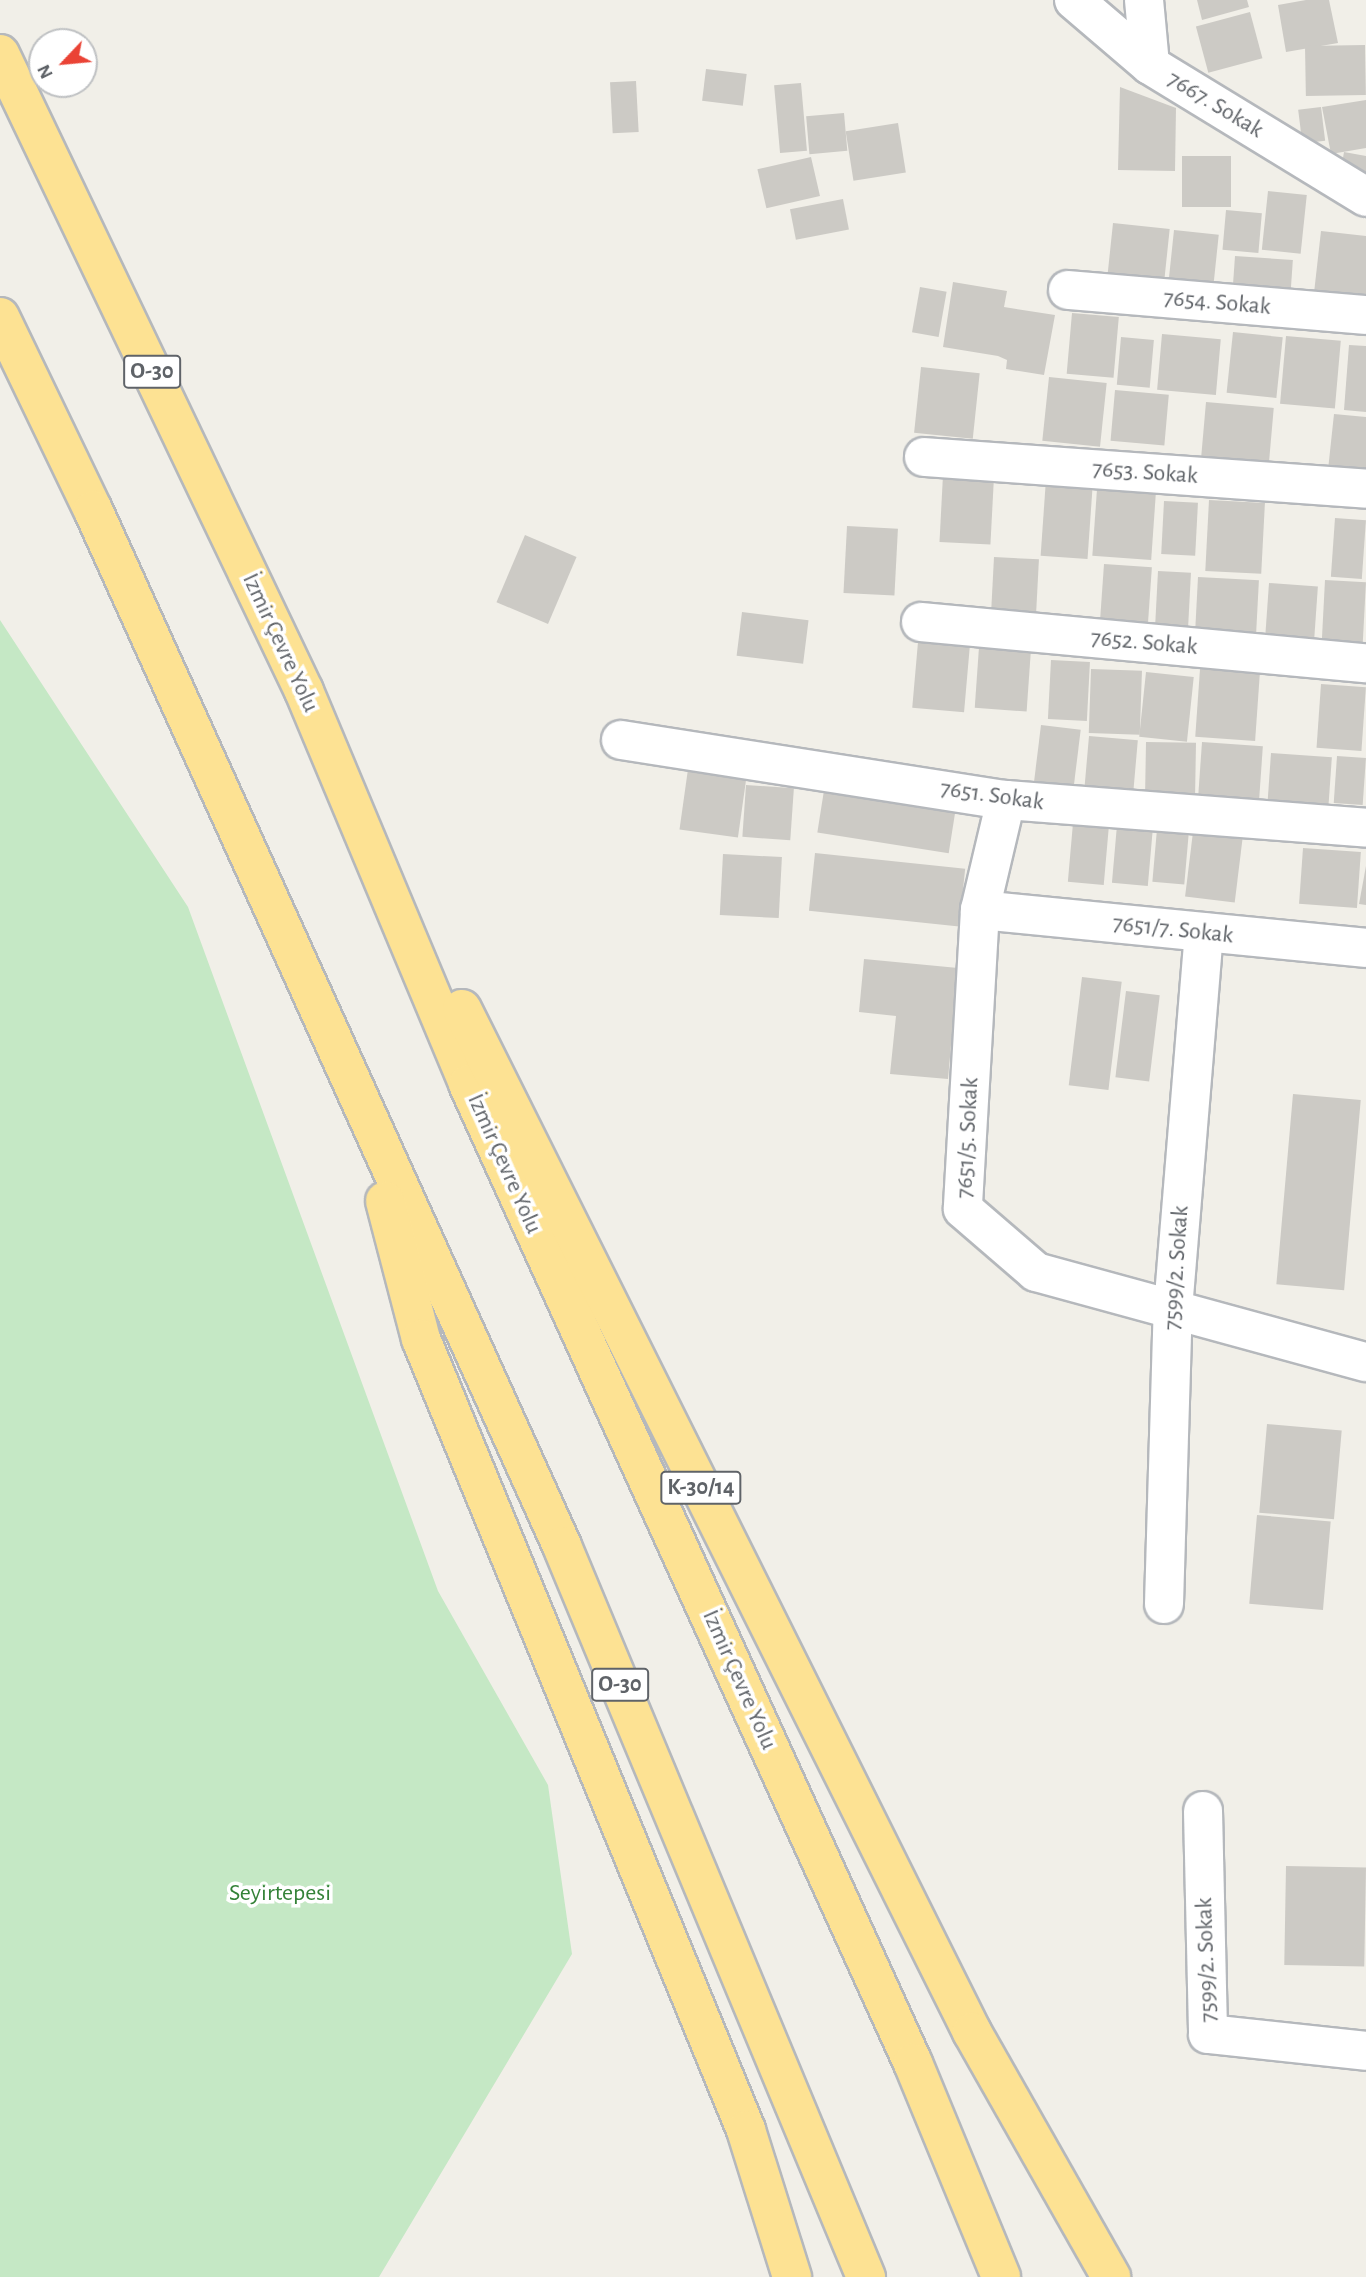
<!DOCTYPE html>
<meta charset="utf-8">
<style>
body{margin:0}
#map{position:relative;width:1366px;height:2277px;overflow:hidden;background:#f1efe8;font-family:"Alegreya Sans",sans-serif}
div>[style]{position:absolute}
.green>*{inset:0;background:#c5e8c5}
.building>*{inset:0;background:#cccac5;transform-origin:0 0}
.roads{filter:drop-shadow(2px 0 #b5b8bc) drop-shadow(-2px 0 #b5b8bc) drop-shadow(0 2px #b5b8bc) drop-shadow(0 -2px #b5b8bc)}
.street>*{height:38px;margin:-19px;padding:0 19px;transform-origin:19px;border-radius:19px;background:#fff}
.secondary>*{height:38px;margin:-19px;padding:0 19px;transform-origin:19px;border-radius:19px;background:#fff}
.highway>*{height:38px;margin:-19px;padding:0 19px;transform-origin:19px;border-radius:19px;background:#fde293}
span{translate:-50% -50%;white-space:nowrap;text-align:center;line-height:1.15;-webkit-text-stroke:7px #fff;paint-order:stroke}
.shield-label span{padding:2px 5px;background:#fff;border:2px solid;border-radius:5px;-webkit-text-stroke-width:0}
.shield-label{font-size:23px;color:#5f6368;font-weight:700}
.street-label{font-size:24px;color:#5f6368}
.park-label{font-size:24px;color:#348238}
.north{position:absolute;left:28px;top:28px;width:70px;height:70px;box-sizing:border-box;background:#fff;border:2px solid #bfc1c3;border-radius:50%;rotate:244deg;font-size:19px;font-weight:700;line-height:28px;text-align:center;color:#5f6368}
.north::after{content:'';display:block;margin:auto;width:24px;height:32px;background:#ea4335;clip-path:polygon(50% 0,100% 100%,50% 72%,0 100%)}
</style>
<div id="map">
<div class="green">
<div style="clip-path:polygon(0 620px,188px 907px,438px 1591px,548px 1785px,572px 1954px,379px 2277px,0 2277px)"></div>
</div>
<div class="building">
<div style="clip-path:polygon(1197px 0,1247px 0,1249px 7px,1202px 20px)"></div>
<div style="clip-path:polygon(1306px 0,1329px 0,1338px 43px,1286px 52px,1278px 5px)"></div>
<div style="left:1250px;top:12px;width:48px;height:56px;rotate:75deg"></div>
<div style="left:1365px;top:45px;width:50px;height:60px;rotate:89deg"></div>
<div style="left:706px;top:69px;width:41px;height:32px;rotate:7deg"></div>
<div style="left:636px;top:81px;width:51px;height:26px;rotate:87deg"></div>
<div style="left:801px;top:83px;width:68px;height:27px;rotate:85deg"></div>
<div style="clip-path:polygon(1120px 87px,1176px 108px,1175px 171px,1118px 170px)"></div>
<div style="clip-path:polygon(1366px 100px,1366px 148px,1331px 154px,1322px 107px)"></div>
<div style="left:1321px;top:107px;width:34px;height:23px;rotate:83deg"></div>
<div style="left:844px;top:113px;width:38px;height:38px;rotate:85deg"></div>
<div style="left:898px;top:123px;width:50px;height:53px;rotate:81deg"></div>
<div style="clip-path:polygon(1344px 152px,1366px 156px,1366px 175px,1341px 170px)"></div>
<div style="left:1182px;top:156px;width:49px;height:51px"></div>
<div style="left:811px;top:157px;width:40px;height:55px;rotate:77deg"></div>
<div style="left:1268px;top:191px;width:39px;height:59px;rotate:6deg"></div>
<div style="left:843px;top:199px;width:31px;height:54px;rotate:79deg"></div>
<div style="left:1226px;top:210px;width:36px;height:40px;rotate:5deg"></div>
<div style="left:1113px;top:223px;width:57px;height:59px;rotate:6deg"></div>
<div style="left:1174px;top:230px;width:45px;height:59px;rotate:6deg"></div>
<div style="clip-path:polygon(1321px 231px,1366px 236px,1366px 300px,1314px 293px)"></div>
<div style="left:1235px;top:256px;width:58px;height:39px;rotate:4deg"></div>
<div style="clip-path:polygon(953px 282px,1007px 291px,1004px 307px,1055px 315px,1044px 375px,1006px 369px,1007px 360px,998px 356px,943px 347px)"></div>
<div style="left:920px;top:287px;width:27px;height:46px;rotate:10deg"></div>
<div style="left:1072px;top:313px;width:47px;height:61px;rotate:5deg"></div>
<div style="left:1233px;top:332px;width:50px;height:61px;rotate:6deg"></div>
<div style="left:1162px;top:334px;width:59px;height:56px;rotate:5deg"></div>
<div style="left:1286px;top:336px;width:55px;height:68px;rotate:5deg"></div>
<div style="left:1121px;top:337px;width:33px;height:48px;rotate:5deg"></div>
<div style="clip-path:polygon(1349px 345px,1366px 346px,1366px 412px,1344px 410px)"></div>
<div style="left:921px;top:367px;width:59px;height:66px;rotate:6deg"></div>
<div style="left:1049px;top:377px;width:58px;height:64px;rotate:6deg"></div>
<div style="left:1115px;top:390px;width:54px;height:51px;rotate:5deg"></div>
<div style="left:1206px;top:402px;width:68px;height:66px;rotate:5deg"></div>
<div style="clip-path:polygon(1334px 414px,1366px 417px,1366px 474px,1328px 470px)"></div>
<div style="left:943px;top:475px;width:51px;height:67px;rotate:3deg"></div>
<div style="left:1046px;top:479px;width:47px;height:77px;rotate:4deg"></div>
<div style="left:1097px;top:489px;width:59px;height:67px;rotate:4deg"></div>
<div style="left:1209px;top:500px;width:56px;height:71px;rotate:3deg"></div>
<div style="left:1164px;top:501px;width:34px;height:53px;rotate:3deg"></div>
<div style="left:1335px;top:518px;width:31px;height:59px;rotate:4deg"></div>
<div style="left:847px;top:526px;width:51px;height:67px;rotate:3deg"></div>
<div style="left:525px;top:535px;width:56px;height:73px;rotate:23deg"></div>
<div style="left:994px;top:557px;width:45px;height:59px;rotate:3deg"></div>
<div style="left:1104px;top:564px;width:48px;height:65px;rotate:4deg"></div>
<div style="left:1158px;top:571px;width:33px;height:62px;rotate:3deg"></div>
<div style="left:1198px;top:577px;width:61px;height:61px;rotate:3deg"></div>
<div style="left:1325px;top:580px;width:41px;height:62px;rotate:3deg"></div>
<div style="left:1269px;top:583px;width:49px;height:56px;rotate:4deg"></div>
<div style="left:742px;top:612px;width:67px;height:44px;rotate:7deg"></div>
<div style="left:918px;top:642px;width:52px;height:66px;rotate:5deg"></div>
<div style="left:979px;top:647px;width:52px;height:61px;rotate:4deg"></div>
<div style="left:1051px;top:660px;width:39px;height:59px;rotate:3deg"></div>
<div style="left:1091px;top:669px;width:51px;height:64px;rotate:2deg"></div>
<div style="left:1200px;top:669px;width:60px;height:68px;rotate:4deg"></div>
<div style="left:1146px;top:672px;width:48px;height:65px;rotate:6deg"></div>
<div style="left:1321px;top:684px;width:45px;height:64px;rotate:4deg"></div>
<div style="left:1041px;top:725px;width:40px;height:70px;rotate:7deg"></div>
<div style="left:1089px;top:736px;width:49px;height:68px;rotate:5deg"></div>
<div style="left:1146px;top:742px;width:50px;height:66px;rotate:1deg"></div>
<div style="left:1202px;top:742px;width:61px;height:56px;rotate:4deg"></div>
<div style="left:1271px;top:753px;width:61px;height:48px;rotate:4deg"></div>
<div style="left:1337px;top:756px;width:29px;height:47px;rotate:4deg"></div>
<div style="left:688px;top:769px;width:59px;height:61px;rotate:8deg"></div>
<div style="left:825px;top:784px;width:133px;height:49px;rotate:9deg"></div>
<div style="left:746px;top:785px;width:48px;height:52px;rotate:4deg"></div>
<div style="left:1073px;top:823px;width:36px;height:59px;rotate:5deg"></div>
<div style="left:1117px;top:825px;width:36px;height:58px;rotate:5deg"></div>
<div style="left:1157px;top:829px;width:32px;height:53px;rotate:5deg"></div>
<div style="left:1193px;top:832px;width:50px;height:65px;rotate:7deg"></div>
<div style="left:1303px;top:848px;width:58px;height:56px;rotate:4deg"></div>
<div style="left:815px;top:853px;width:151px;height:58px;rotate:6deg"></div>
<div style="left:723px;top:854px;width:59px;height:61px;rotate:3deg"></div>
<div style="clip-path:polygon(1366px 866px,1366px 905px,1359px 904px)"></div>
<div style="clip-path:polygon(864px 959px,958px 968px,948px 1079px,890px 1074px,896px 1016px,859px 1012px)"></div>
<div style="left:1082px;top:977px;width:40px;height:109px;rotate:7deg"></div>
<div style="left:1126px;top:991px;width:34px;height:87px;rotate:7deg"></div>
<div style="left:1293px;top:1094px;width:68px;height:191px;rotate:5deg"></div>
<div style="left:1267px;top:1424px;width:75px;height:89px;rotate:5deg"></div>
<div style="left:1257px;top:1515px;width:74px;height:89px;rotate:5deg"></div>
<div style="left:1286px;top:1866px;width:80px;height:99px;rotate:1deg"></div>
</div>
<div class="roads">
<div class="street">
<div style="left:1074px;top:0;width:100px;rotate:40.5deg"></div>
<div style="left:1068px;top:290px;width:299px;rotate:4.8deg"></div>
<div style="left:924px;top:457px;width:443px;rotate:4.1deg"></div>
<div style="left:921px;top:622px;width:447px;rotate:5.3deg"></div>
<div style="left:621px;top:740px;width:390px;rotate:8.9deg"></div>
<div style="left:1006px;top:800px;width:361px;rotate:4.4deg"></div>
<div style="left:1006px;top:800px;width:113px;rotate:103.3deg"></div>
<div style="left:980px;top:910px;width:299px;rotate:93.3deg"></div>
<div style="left:963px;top:1209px;width:96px;rotate:40.8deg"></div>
<div style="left:1036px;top:1272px;width:342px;rotate:15.3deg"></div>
<div style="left:980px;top:910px;width:388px;rotate:5.6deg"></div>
<div style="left:1164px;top:1604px;width:295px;rotate:-88.3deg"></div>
<div style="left:1173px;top:1309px;width:378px;rotate:-85.3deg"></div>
<div style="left:1203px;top:1811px;width:223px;rotate:88.7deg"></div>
<div style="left:1208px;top:2034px;width:159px;rotate:6.1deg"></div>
</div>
<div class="secondary">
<div style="left:1144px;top:0;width:65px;rotate:84.7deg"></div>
<div style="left:1150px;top:65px;width:253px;rotate:31.4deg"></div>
</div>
<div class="highway">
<div style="left:0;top:54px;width:706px;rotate:64.49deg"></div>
<div style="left:304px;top:691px;width:426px;rotate:67.3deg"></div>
<div style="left:468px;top:1084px;width:1075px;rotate:65.56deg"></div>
<div style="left:913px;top:2063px;width:231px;rotate:67.6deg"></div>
<div style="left:0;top:317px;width:214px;rotate:64.3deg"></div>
<div style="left:93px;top:510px;width:1137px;rotate:65.64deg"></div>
<div style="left:562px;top:1546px;width:792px;rotate:67.42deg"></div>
<div style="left:462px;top:1009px;width:1143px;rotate:63.5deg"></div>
<div style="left:972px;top:2032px;width:282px;rotate:60.4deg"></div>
<div style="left:385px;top:1201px;width:143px;rotate:75.4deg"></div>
<div style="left:421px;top:1339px;width:855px;rotate:67.66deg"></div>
<div style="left:746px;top:2130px;width:154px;rotate:72.6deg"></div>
</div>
</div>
<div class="shield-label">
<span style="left:152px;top:372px">O-30</span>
<span style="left:701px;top:1488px">K-30/14</span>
<span style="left:620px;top:1685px">O-30</span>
</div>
<div class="street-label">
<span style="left:1215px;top:105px;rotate:31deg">7667. Sokak</span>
<span style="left:1217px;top:303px;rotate:5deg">7654. Sokak</span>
<span style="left:1145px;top:473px;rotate:4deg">7653. Sokak</span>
<span style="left:280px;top:643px;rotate:65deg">İzmir Çevre Yolu</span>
<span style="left:1144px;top:643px;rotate:5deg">7652. Sokak</span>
<span style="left:992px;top:796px;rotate:8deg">7651. Sokak</span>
<span style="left:1173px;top:930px;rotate:6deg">7651/7. Sokak</span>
<span style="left:968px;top:1138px;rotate:-87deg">7651/5. Sokak</span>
<span style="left:504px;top:1164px;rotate:66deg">İzmir Çevre Yolu</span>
<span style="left:1177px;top:1268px;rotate:-86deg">7599/2. Sokak</span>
<span style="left:739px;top:1680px;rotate:66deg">İzmir Çevre Yolu</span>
<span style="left:1207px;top:1960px;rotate:-92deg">7599/2. Sokak</span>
</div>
<div class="park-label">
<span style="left:280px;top:1894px">Seyirtepesi</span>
</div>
<div class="north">N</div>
</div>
